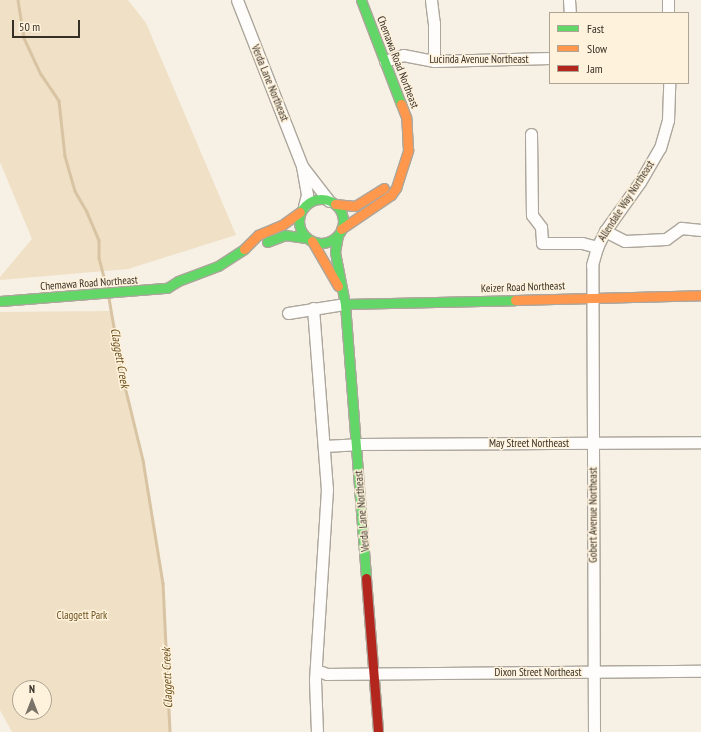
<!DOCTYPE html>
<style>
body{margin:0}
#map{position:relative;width:701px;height:732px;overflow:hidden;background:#f7f0e4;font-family:"PT Sans Narrow",sans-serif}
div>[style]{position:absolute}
.green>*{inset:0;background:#efe0c6}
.stream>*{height:2.5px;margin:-1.25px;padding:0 1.25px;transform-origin:1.25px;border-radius:1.25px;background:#d8c4a2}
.roads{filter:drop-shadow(1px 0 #aca69c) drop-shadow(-1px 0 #aca69c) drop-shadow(0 1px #aca69c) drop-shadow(0 -1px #aca69c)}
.street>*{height:11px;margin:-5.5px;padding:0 5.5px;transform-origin:5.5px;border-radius:5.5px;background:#fefdfb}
.fast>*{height:9px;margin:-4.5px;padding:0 4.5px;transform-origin:4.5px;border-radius:4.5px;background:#63d668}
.fast>.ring{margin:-4.5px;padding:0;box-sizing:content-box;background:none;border:9px solid #63d668;border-radius:50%}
.slow>*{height:9px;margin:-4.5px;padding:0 4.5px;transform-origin:4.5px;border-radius:4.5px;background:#ff974d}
.jam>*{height:9px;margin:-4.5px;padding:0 4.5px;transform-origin:4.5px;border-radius:4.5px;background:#b3261e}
span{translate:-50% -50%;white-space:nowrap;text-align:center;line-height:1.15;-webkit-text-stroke:3px #fff2dc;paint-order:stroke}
.street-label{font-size:11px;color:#352f25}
.park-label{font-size:11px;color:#6c511d}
.water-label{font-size:12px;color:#6a4f1b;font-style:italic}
.legend{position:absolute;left:549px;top:12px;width:140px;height:72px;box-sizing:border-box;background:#fff2dc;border:1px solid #aea493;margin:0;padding:5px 7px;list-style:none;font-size:12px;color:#352f25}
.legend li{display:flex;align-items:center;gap:8px;height:20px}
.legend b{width:20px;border:1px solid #aea493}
.north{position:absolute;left:12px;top:680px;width:40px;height:40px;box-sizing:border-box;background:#fff2dc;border:1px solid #aea493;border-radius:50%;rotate:0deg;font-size:11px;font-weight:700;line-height:16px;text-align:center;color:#352f25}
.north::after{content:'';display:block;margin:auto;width:14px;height:18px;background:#797368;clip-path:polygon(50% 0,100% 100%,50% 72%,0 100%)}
.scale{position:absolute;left:12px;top:20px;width:68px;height:18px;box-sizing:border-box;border:2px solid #352f25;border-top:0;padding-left:5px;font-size:12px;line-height:14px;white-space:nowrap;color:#352f25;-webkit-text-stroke:3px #fff2dc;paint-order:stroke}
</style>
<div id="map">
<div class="green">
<div style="clip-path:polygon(0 0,128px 0,146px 23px,236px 235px,128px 269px,0 280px,0 277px,32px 239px,0 162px)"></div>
<div style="clip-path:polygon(evenodd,112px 311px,122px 374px,152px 509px,163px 583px,170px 732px,12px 732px,0 710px,0 312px,112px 311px,20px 688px,44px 688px,44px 712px,20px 712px,20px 688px)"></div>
</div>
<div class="stream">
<div style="left:18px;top:0;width:38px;rotate:81deg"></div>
<div style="left:24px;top:38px;width:40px;rotate:65deg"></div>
<div style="left:41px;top:74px;width:32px;rotate:56deg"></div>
<div style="left:59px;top:101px;width:55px;rotate:83.8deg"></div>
<div style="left:65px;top:156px;width:36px;rotate:74deg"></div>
<div style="left:75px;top:191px;width:24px;rotate:60deg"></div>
<div style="left:87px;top:212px;width:30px;rotate:67deg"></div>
<div style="left:99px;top:240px;width:18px;rotate:90deg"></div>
<div style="left:99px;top:258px;width:30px;rotate:75deg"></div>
<div style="left:109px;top:298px;width:77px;rotate:80.3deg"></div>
<div style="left:122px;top:374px;width:89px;rotate:76.3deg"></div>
<div style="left:143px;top:460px;width:125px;rotate:80.8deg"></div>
<div style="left:163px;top:583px;width:149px;rotate:87.3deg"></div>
</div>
<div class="roads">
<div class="street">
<div style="left:237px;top:0;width:178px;rotate:68.6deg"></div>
<div style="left:302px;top:166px;width:29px;rotate:80deg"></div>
<div style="left:307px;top:195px;width:11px;rotate:105deg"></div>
<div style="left:431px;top:0;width:23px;rotate:83deg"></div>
<div style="left:434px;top:23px;width:38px;rotate:90deg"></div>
<div style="left:569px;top:0;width:13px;rotate:86deg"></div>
<div style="left:668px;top:0;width:13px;rotate:90deg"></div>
<div style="left:385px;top:61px;width:19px;rotate:-18deg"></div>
<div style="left:403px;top:55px;width:32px;rotate:11deg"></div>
<div style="left:434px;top:61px;width:116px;rotate:-1.5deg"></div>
<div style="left:531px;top:134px;width:81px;rotate:89.3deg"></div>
<div style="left:532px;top:215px;width:15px;rotate:53deg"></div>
<div style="left:541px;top:227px;width:16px;rotate:86deg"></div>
<div style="left:542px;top:243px;width:40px"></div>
<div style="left:582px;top:243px;width:16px;rotate:15deg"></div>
<div style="left:302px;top:166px;width:44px;rotate:52.4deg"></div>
<div style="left:605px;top:231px;width:22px;rotate:27deg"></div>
<div style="left:625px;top:241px;width:41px;rotate:-2.8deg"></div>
<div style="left:666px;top:239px;width:19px;rotate:-36deg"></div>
<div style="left:681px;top:228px;width:20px;rotate:6deg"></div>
<div style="left:313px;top:308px;width:182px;rotate:85.6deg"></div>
<div style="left:327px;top:489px;width:191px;rotate:93.6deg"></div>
<div style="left:315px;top:680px;width:52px;rotate:87.8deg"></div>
<div style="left:288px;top:313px;width:58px;rotate:-9deg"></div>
<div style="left:324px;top:446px;width:33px;rotate:-3deg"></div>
<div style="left:357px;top:444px;width:344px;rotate:-0.3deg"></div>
<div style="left:316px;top:670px;width:12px;rotate:20deg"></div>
<div style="left:327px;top:674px;width:374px;rotate:-0.5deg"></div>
<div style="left:594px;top:732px;width:467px;rotate:-90.2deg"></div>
<div style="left:592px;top:265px;width:19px;rotate:-74deg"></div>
<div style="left:597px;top:247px;width:18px;rotate:-63deg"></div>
<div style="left:605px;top:231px;width:60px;rotate:-54.5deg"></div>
<div style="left:640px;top:182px;width:39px;rotate:-60deg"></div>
<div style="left:660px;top:148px;width:29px;rotate:-74deg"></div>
<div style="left:668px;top:120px;width:37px;rotate:-88deg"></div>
</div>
<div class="fast">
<div style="left:361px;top:0;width:111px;rotate:69deg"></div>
<div class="ring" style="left:299px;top:199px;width:35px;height:35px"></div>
<div style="left:338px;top:235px;width:17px;rotate:100deg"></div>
<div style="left:335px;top:252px;width:53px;rotate:79.1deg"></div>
<div style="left:345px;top:304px;width:275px;rotate:85.6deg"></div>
<div style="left:267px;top:242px;width:19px;rotate:-21deg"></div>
<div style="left:285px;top:235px;width:21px;rotate:8deg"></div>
<div style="left:0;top:301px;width:168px;rotate:-4.5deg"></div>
<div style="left:167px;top:288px;width:13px;rotate:-32deg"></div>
<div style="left:178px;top:281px;width:43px;rotate:-20.6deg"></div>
<div style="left:218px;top:266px;width:31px;rotate:-33deg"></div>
<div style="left:345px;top:304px;width:170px;rotate:-1.3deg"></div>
</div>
<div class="slow">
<div style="left:335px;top:204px;width:20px;rotate:6deg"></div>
<div style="left:355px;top:206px;width:34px;rotate:-32deg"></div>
<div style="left:341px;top:229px;width:60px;rotate:-34.2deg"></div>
<div style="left:391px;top:195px;width:9px;rotate:-54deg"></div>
<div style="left:396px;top:188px;width:40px;rotate:-72deg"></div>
<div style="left:408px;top:150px;width:33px;rotate:-93deg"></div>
<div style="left:406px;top:117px;width:14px;rotate:-111deg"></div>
<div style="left:312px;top:241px;width:52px;rotate:60deg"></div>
<div style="left:244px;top:249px;width:20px;rotate:-45deg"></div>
<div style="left:258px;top:235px;width:26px;rotate:-23deg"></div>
<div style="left:282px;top:225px;width:22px;rotate:-36deg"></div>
<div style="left:515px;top:300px;width:186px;rotate:-1.5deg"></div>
</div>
<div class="jam">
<div style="left:366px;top:578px;width:154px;rotate:85.5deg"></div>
</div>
</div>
<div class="street-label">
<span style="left:479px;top:59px">Lucinda Avenue Northeast</span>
<span style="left:398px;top:62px;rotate:69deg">Chemawa Road Northeast</span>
<span style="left:270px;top:83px;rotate:68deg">Verda Lane Northeast</span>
<span style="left:626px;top:201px;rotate:-57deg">Allendale Way Northeast</span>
<span style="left:89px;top:283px;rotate:-4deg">Chemawa Road Northeast</span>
<span style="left:523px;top:287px;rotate:-2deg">Keizer Road Northeast</span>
<span style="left:529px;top:443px">May Street Northeast</span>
<span style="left:362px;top:511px;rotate:-95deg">Verda Lane Northeast</span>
<span style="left:593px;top:515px;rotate:-90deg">Gobert Avenue Northeast</span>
<span style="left:538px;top:672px">Dixon Street Northeast</span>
</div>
<div class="park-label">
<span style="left:82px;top:615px">Claggett Park</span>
</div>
<div class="water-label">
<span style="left:120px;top:358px;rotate:80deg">Claggett Creek</span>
<span style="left:167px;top:678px;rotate:-92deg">Claggett Creek</span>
</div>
<ul class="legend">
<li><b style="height:5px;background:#63d668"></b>Fast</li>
<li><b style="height:5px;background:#ff974d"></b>Slow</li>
<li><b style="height:5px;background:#b3261e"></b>Jam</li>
</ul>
<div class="north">N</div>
<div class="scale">50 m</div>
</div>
